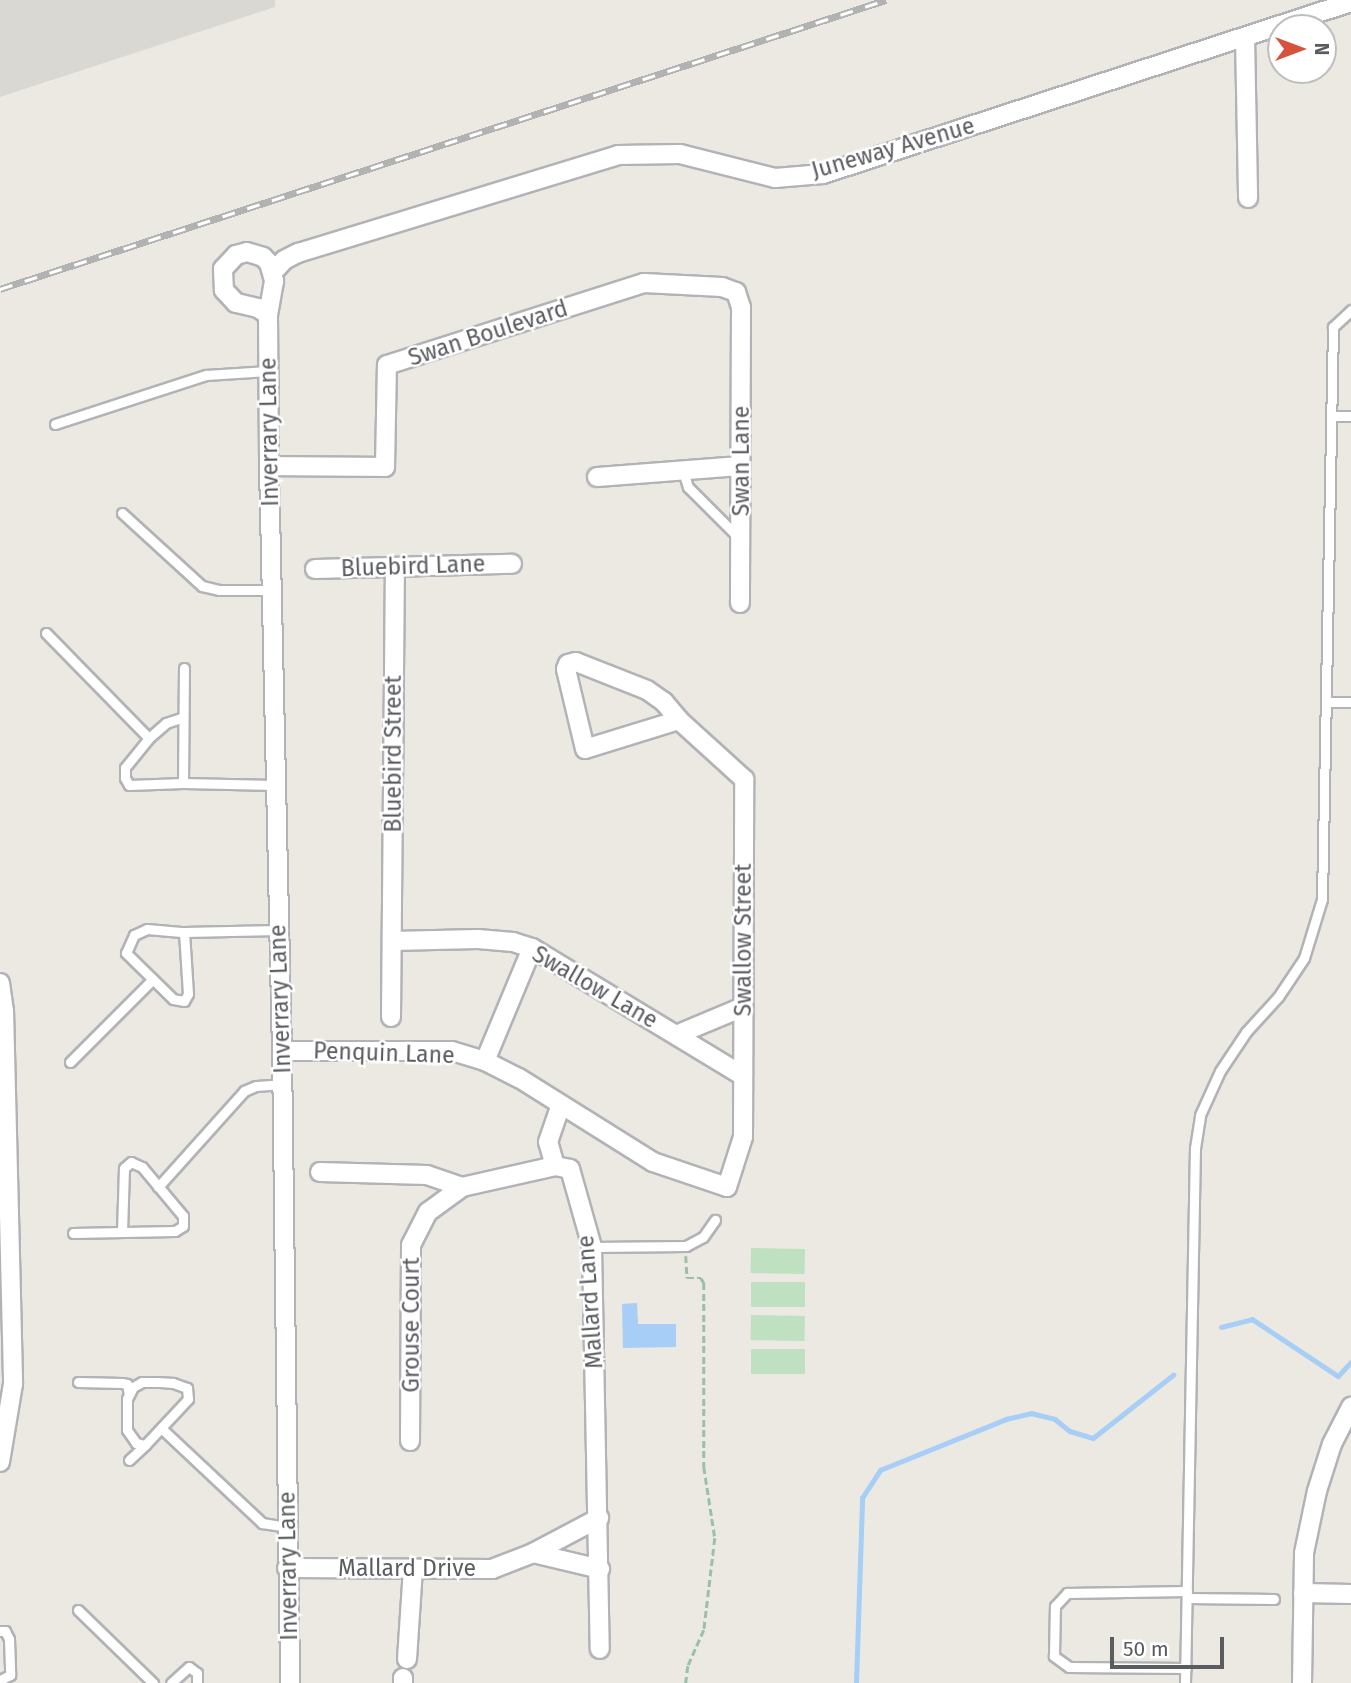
<!DOCTYPE html>
<style>
body{margin:0}
#map{position:relative;width:1351px;height:1683px;overflow:hidden;background:#ebe9e1;font-family:"Fira Sans",sans-serif}
div>[style]{position:absolute}
.industrial>*{inset:0;background:#dad8d3}
.green>*{inset:0;background:#bfe1c1;transform-origin:0 0}
.water>*{inset:0;background:#a6cef6}
.stream>*{height:4.5px;margin:-2.25px;padding:0 2.25px;transform-origin:2.25px;border-radius:2.25px;background:#a6cef6}
.path>*{height:2.5px;margin-top:-1.25px;transform-origin:0;background:repeating-linear-gradient(90deg,#9ac1a7 0 7px,transparent 0 10.5px)}
.roads{filter:drop-shadow(2px 0 #b2b3b7) drop-shadow(-2px 0 #b2b3b7) drop-shadow(0 2px #b2b3b7) drop-shadow(0 -2px #b2b3b7)}
.lane>*{height:9px;margin:-4.5px;padding:0 4.5px;transform-origin:4.5px;border-radius:4.5px;background:#fff}
.street>*{height:18px;margin:-9px;padding:0 9px;transform-origin:9px;border-radius:9px;background:#fff}
.rail>*{height:7px;margin-top:-3.5px;transform-origin:0;background:repeating-linear-gradient(90deg,#fff 0 13px,#b1b2b2 0 26px);box-sizing:border-box;border-block:2px solid #b1b2b2}
span{translate:-50% -50%;white-space:nowrap;text-align:center;line-height:1.15;-webkit-text-stroke:5px #fff;paint-order:stroke}
.street-label{font-size:23px;color:#5a5c60}
.north{position:absolute;left:1267px;top:14px;width:70px;height:70px;box-sizing:border-box;background:#fff;border:2px solid #bdbebf;border-radius:50%;rotate:90deg;font-size:19px;font-weight:700;line-height:28px;text-align:center;color:#5a5c60}
.north::after{content:'';display:block;margin:auto;width:24px;height:32px;background:#d7513b;clip-path:polygon(50% 0,100% 100%,50% 72%,0 100%)}
.scale{position:absolute;left:1110px;top:1637px;width:114px;height:32px;box-sizing:border-box;border:4px solid #5a5c60;border-top:0;padding-left:9px;font-size:21px;line-height:24px;white-space:nowrap;color:#5a5c60;-webkit-text-stroke:5px #fff;paint-order:stroke}
</style>
<div id="map">
<div class="industrial">
<div style="clip-path:polygon(0 0,275px 0,275px 7px,0 97px)"></div>
</div>
<div class="green">
<div style="left:751px;top:1248px;width:54px;height:25px;rotate:1deg"></div>
<div style="left:751px;top:1282px;width:54px;height:25px"></div>
<div style="left:751px;top:1315px;width:54px;height:25px;rotate:1deg"></div>
<div style="left:751px;top:1349px;width:54px;height:25px"></div>
</div>
<div class="water">
<div style="clip-path:polygon(637px 1303px,638px 1324px,676px 1324px,676px 1347px,623px 1348px,622px 1304px)"></div>
</div>
<div class="stream">
<div style="left:1221px;top:1327px;width:32px;rotate:-14deg"></div>
<div style="left:1252px;top:1319px;width:103px;rotate:33.5deg"></div>
<div style="left:1338px;top:1376px;width:19px;rotate:-47deg"></div>
<div style="left:856px;top:1683px;width:185px;rotate:-88.1deg"></div>
<div style="left:862px;top:1498px;width:33px;rotate:-57deg"></div>
<div style="left:880px;top:1470px;width:136px;rotate:-22deg"></div>
<div style="left:1006px;top:1419px;width:26px;rotate:-13deg"></div>
<div style="left:1031px;top:1413px;width:25px;rotate:14deg"></div>
<div style="left:1055px;top:1419px;width:19px;rotate:39deg"></div>
<div style="left:1070px;top:1431px;width:24px;rotate:17deg"></div>
<div style="left:1093px;top:1438px;width:102px;rotate:-38.2deg"></div>
</div>
<div class="path">
<div style="left:686px;top:1256px;width:22px;rotate:87deg"></div>
<div style="left:687px;top:1278px;width:14px"></div>
<div style="left:701px;top:1278px;width:6px;rotate:59deg"></div>
<div style="left:704px;top:1283px;width:184px;rotate:90deg"></div>
<div style="left:704px;top:1467px;width:72px;rotate:81.2deg"></div>
<div style="left:715px;top:1538px;width:93px;rotate:96.8deg"></div>
<div style="left:704px;top:1630px;width:39px;rotate:114deg"></div>
<div style="left:688px;top:1666px;width:17px;rotate:97deg"></div>
</div>
<div class="roads">
<div class="lane">
<div style="left:1332px;top:416px;width:19px"></div>
<div style="left:55px;top:424px;width:159px;rotate:-18deg"></div>
<div style="left:206px;top:375px;width:62px;rotate:-3.7deg"></div>
<div style="left:683px;top:471px;width:17px;rotate:73deg"></div>
<div style="left:688px;top:487px;width:72px;rotate:45deg"></div>
<div style="left:122px;top:513px;width:108px;rotate:42.4deg"></div>
<div style="left:202px;top:586px;width:17px;rotate:13deg"></div>
<div style="left:219px;top:590px;width:52px"></div>
<div style="left:46px;top:633px;width:147px;rotate:45.6deg"></div>
<div style="left:184px;top:668px;width:115px;rotate:90.5deg"></div>
<div style="left:183px;top:783px;width:92px;rotate:1.2deg"></div>
<div style="left:1326px;top:702px;width:25px"></div>
<div style="left:181px;top:718px;width:16px;rotate:162deg"></div>
<div style="left:166px;top:723px;width:23px;rotate:139deg"></div>
<div style="left:149px;top:738px;width:38px;rotate:129deg"></div>
<div style="left:125px;top:768px;width:10px;rotate:90deg"></div>
<div style="left:125px;top:778px;width:8px;rotate:60deg"></div>
<div style="left:129px;top:785px;width:54px;rotate:-2.1deg"></div>
<div style="left:184px;top:932px;width:62px;rotate:86.3deg"></div>
<div style="left:188px;top:994px;width:8px;rotate:120deg"></div>
<div style="left:184px;top:1001px;width:11px;rotate:-170deg"></div>
<div style="left:173px;top:999px;width:66px;rotate:-135.6deg"></div>
<div style="left:126px;top:953px;width:20px;rotate:-66deg"></div>
<div style="left:134px;top:935px;width:14px;rotate:-25deg"></div>
<div style="left:147px;top:929px;width:37px;rotate:5deg"></div>
<div style="left:184px;top:932px;width:94px;rotate:-1.2deg"></div>
<div style="left:70px;top:1062px;width:117px;rotate:-45deg"></div>
<div style="left:158px;top:1187px;width:129px;rotate:-48.1deg"></div>
<div style="left:244px;top:1091px;width:13px;rotate:-23deg"></div>
<div style="left:256px;top:1086px;width:27px;rotate:-4deg"></div>
<div style="left:73px;top:1233px;width:102px;rotate:-1.1deg"></div>
<div style="left:175px;top:1231px;width:9px;rotate:-32deg"></div>
<div style="left:183px;top:1226px;width:10px;rotate:-90deg"></div>
<div style="left:183px;top:1216px;width:64px;rotate:-129.9deg"></div>
<div style="left:142px;top:1167px;width:12px;rotate:-156deg"></div>
<div style="left:131px;top:1162px;width:9px;rotate:139deg"></div>
<div style="left:124px;top:1168px;width:64px;rotate:91.8deg"></div>
<div style="left:592px;top:1247px;width:94px;rotate:-0.6deg"></div>
<div style="left:686px;top:1246px;width:19px;rotate:-28deg"></div>
<div style="left:703px;top:1237px;width:21px;rotate:-55deg"></div>
<div style="left:78px;top:1382px;width:44px;rotate:1.3deg"></div>
<div style="left:122px;top:1383px;width:5px;rotate:11deg"></div>
<div style="left:127px;top:1384px;width:11px;rotate:80deg"></div>
<div style="left:161px;top:1428px;width:139px;rotate:43.2deg"></div>
<div style="left:262px;top:1523px;width:25px;rotate:9deg"></div>
<div style="left:129px;top:1460px;width:22px;rotate:-43deg"></div>
<div style="left:145px;top:1445px;width:63px;rotate:-46.9deg"></div>
<div style="left:188px;top:1399px;width:11px;rotate:-95deg"></div>
<div style="left:187px;top:1388px;width:15px;rotate:-160deg"></div>
<div style="left:173px;top:1383px;width:16px;rotate:-176deg"></div>
<div style="left:157px;top:1382px;width:15px;rotate:180deg"></div>
<div style="left:142px;top:1382px;width:10px;rotate:151deg"></div>
<div style="left:133px;top:1387px;width:13px;rotate:117deg"></div>
<div style="left:127px;top:1399px;width:31px;rotate:90deg"></div>
<div style="left:127px;top:1430px;width:16px;rotate:55deg"></div>
<div style="left:136px;top:1443px;width:9px;rotate:13deg"></div>
<div style="left:1187px;top:1598px;width:87px;rotate:0.7deg"></div>
<div style="left:78px;top:1610px;width:105px;rotate:44.2deg"></div>
<div style="left:0;top:1631px;width:5px"></div>
<div style="left:5px;top:1631px;width:9px;rotate:63deg"></div>
<div style="left:9px;top:1639px;width:36px;rotate:88deg"></div>
<div style="left:10px;top:1675px;width:11px;rotate:153deg"></div>
<div style="left:1186px;top:1668px;width:117px;rotate:-179.5deg"></div>
<div style="left:1069px;top:1667px;width:19px;rotate:-144deg"></div>
<div style="left:1054px;top:1656px;width:50px;rotate:-88.9deg"></div>
<div style="left:1055px;top:1606px;width:18px;rotate:-47deg"></div>
<div style="left:1067px;top:1593px;width:120px;rotate:-1deg"></div>
<div style="left:171px;top:1683px;width:24px;rotate:-42deg"></div>
<div style="left:189px;top:1667px;width:10px;rotate:37deg"></div>
<div style="left:197px;top:1673px;width:10px;rotate:90deg"></div>
<div style="left:1185px;top:1683px;width:535px;rotate:-88.93deg"></div>
<div style="left:1195px;top:1148px;width:33px;rotate:-81deg"></div>
<div style="left:1200px;top:1115px;width:48px;rotate:-65.6deg"></div>
<div style="left:1220px;top:1071px;width:47px;rotate:-56.3deg"></div>
<div style="left:1246px;top:1032px;width:47px;rotate:-47.6deg"></div>
<div style="left:1278px;top:997px;width:47px;rotate:-56.3deg"></div>
<div style="left:1304px;top:958px;width:62px;rotate:-73deg"></div>
<div style="left:1322px;top:899px;width:572px;rotate:-88.9deg"></div>
<div style="left:1333px;top:327px;width:25px;rotate:-43deg"></div>
</div>
<div class="street">
<div style="left:1245px;top:37px;width:161px;rotate:88.9deg"></div>
<div style="left:273px;top:272px;width:16px;rotate:-47deg"></div>
<div style="left:284px;top:260px;width:16px;rotate:-27deg"></div>
<div style="left:298px;top:253px;width:335px;rotate:-17deg"></div>
<div style="left:618px;top:155px;width:62px;rotate:-0.9deg"></div>
<div style="left:680px;top:154px;width:98px;rotate:14.2deg"></div>
<div style="left:775px;top:178px;width:48px;rotate:-4.8deg"></div>
<div style="left:823px;top:174px;width:555px;rotate:-18.04deg"></div>
<div style="left:268px;top:315px;width:12px;rotate:-145deg"></div>
<div style="left:258px;top:308px;width:23px;rotate:-167deg"></div>
<div style="left:236px;top:303px;width:18px;rotate:-133deg"></div>
<div style="left:224px;top:290px;width:21px;rotate:-93deg"></div>
<div style="left:223px;top:269px;width:19px;rotate:-47deg"></div>
<div style="left:236px;top:255px;width:11px;rotate:-15deg"></div>
<div style="left:247px;top:252px;width:17px;rotate:17deg"></div>
<div style="left:263px;top:257px;width:8px;rotate:45deg"></div>
<div style="left:269px;top:263px;width:19px;rotate:74deg"></div>
<div style="left:274px;top:281px;width:35px;rotate:100deg"></div>
<div style="left:268px;top:315px;width:151px;rotate:89.6deg"></div>
<div style="left:269px;top:466px;width:585px;rotate:88.73deg"></div>
<div style="left:282px;top:1051px;width:632px;rotate:89.27deg"></div>
<div style="left:269px;top:466px;width:116px;rotate:0.5deg"></div>
<div style="left:385px;top:467px;width:102px;rotate:-88.9deg"></div>
<div style="left:387px;top:365px;width:270px;rotate:-17.7deg"></div>
<div style="left:644px;top:283px;width:78px;rotate:2.9deg"></div>
<div style="left:722px;top:287px;width:15px;rotate:20deg"></div>
<div style="left:736px;top:292px;width:16px;rotate:72deg"></div>
<div style="left:741px;top:307px;width:296px;rotate:90.2deg"></div>
<div style="left:597px;top:477px;width:144px;rotate:-4.4deg"></div>
<div style="left:315px;top:569px;width:197px;rotate:-1.5deg"></div>
<div style="left:576px;top:662px;width:76px;rotate:21.5deg"></div>
<div style="left:647px;top:690px;width:21px;rotate:35deg"></div>
<div style="left:664px;top:702px;width:23px;rotate:50deg"></div>
<div style="left:679px;top:720px;width:98px;rotate:162.9deg"></div>
<div style="left:585px;top:749px;width:82px;rotate:-103.4deg"></div>
<div style="left:566px;top:669px;width:5px;rotate:-68deg"></div>
<div style="left:568px;top:664px;width:8px;rotate:-14deg"></div>
<div style="left:392px;top:941px;width:86px;rotate:-1.3deg"></div>
<div style="left:478px;top:939px;width:35px;rotate:5deg"></div>
<div style="left:513px;top:942px;width:20px;rotate:18deg"></div>
<div style="left:532px;top:948px;width:247px;rotate:31.2deg"></div>
<div style="left:0;top:983px;width:27px;rotate:82deg"></div>
<div style="left:4px;top:1010px;width:374px;rotate:88.6deg"></div>
<div style="left:13px;top:1384px;width:79px;rotate:99.5deg"></div>
<div style="left:391px;top:1017px;width:450px;rotate:-89.5deg"></div>
<div style="left:676px;top:1035px;width:73px;rotate:-22.7deg"></div>
<div style="left:282px;top:1051px;width:170px"></div>
<div style="left:452px;top:1051px;width:34px;rotate:17deg"></div>
<div style="left:485px;top:1061px;width:38px;rotate:27deg"></div>
<div style="left:519px;top:1078px;width:158px;rotate:32.1deg"></div>
<div style="left:653px;top:1162px;width:78px;rotate:18.7deg"></div>
<div style="left:727px;top:1187px;width:52px;rotate:-72.3deg"></div>
<div style="left:743px;top:1137px;width:358px;rotate:-89.8deg"></div>
<div style="left:744px;top:779px;width:88px;rotate:-137.8deg"></div>
<div style="left:485px;top:1061px;width:122px;rotate:-67.4deg"></div>
<div style="left:555px;top:1166px;width:25px;rotate:-106deg"></div>
<div style="left:548px;top:1142px;width:39px;rotate:-71deg"></div>
<div style="left:320px;top:1172px;width:107px;rotate:1.6deg"></div>
<div style="left:427px;top:1175px;width:37px;rotate:19deg"></div>
<div style="left:410px;top:1441px;width:196px;rotate:-89.7deg"></div>
<div style="left:411px;top:1245px;width:37px;rotate:-63deg"></div>
<div style="left:428px;top:1212px;width:42px;rotate:-36.3deg"></div>
<div style="left:462px;top:1187px;width:95px;rotate:-12.7deg"></div>
<div style="left:555px;top:1166px;width:15px;rotate:11deg"></div>
<div style="left:570px;top:1169px;width:81px;rotate:74.2deg"></div>
<div style="left:592px;top:1247px;width:402px;rotate:88.9deg"></div>
<div style="left:533px;top:1553px;width:69px;rotate:13.4deg"></div>
<div style="left:287px;top:1568px;width:205px;rotate:0.3deg"></div>
<div style="left:492px;top:1569px;width:44px;rotate:-21.3deg"></div>
<div style="left:533px;top:1553px;width:75px;rotate:-27.9deg"></div>
<div style="left:1303px;top:1593px;width:48px;rotate:1.2deg"></div>
<div style="left:407px;top:1659px;width:91px;rotate:-86.2deg"></div>
<div style="left:403px;top:1683px;width:5px;rotate:-90deg"></div>
<div style="left:1302px;top:1683px;width:130px;rotate:-89.1deg"></div>
<div style="left:1304px;top:1553px;width:63px;rotate:-78.2deg"></div>
<div style="left:1317px;top:1491px;width:49px;rotate:-72.3deg"></div>
<div style="left:1332px;top:1444px;width:42px;rotate:-62.8deg"></div>
</div>
</div>
<div class="rail">
<div style="left:0;top:289px;width:932px;rotate:-18.07deg"></div>
</div>
<div class="street-label">
<span style="left:893px;top:148px;rotate:-16deg">Juneway Avenue</span>
<span style="left:488px;top:333px;rotate:-18deg">Swan Boulevard</span>
<span style="left:269px;top:432px;rotate:-91deg">Inverrary Lane</span>
<span style="left:741px;top:461px;rotate:-90deg">Swan Lane</span>
<span style="left:413px;top:566px;rotate:-2deg">Bluebird Lane</span>
<span style="left:393px;top:754px;rotate:-90deg">Bluebird Street</span>
<span style="left:743px;top:940px;rotate:-90deg">Swallow Street</span>
<span style="left:595px;top:987px;rotate:30deg">Swallow Lane</span>
<span style="left:280px;top:999px;rotate:-92deg">Inverrary Lane</span>
<span style="left:384px;top:1053px;rotate:2deg">Penquin Lane</span>
<span style="left:590px;top:1302px;rotate:-94deg">Mallard Lane</span>
<span style="left:411px;top:1325px;rotate:-90deg">Grouse Court</span>
<span style="left:288px;top:1566px;rotate:-91deg">Inverrary Lane</span>
<span style="left:407px;top:1568px">Mallard Drive</span>
</div>
<div class="north">N</div>
<div class="scale">50 m</div>
</div>
